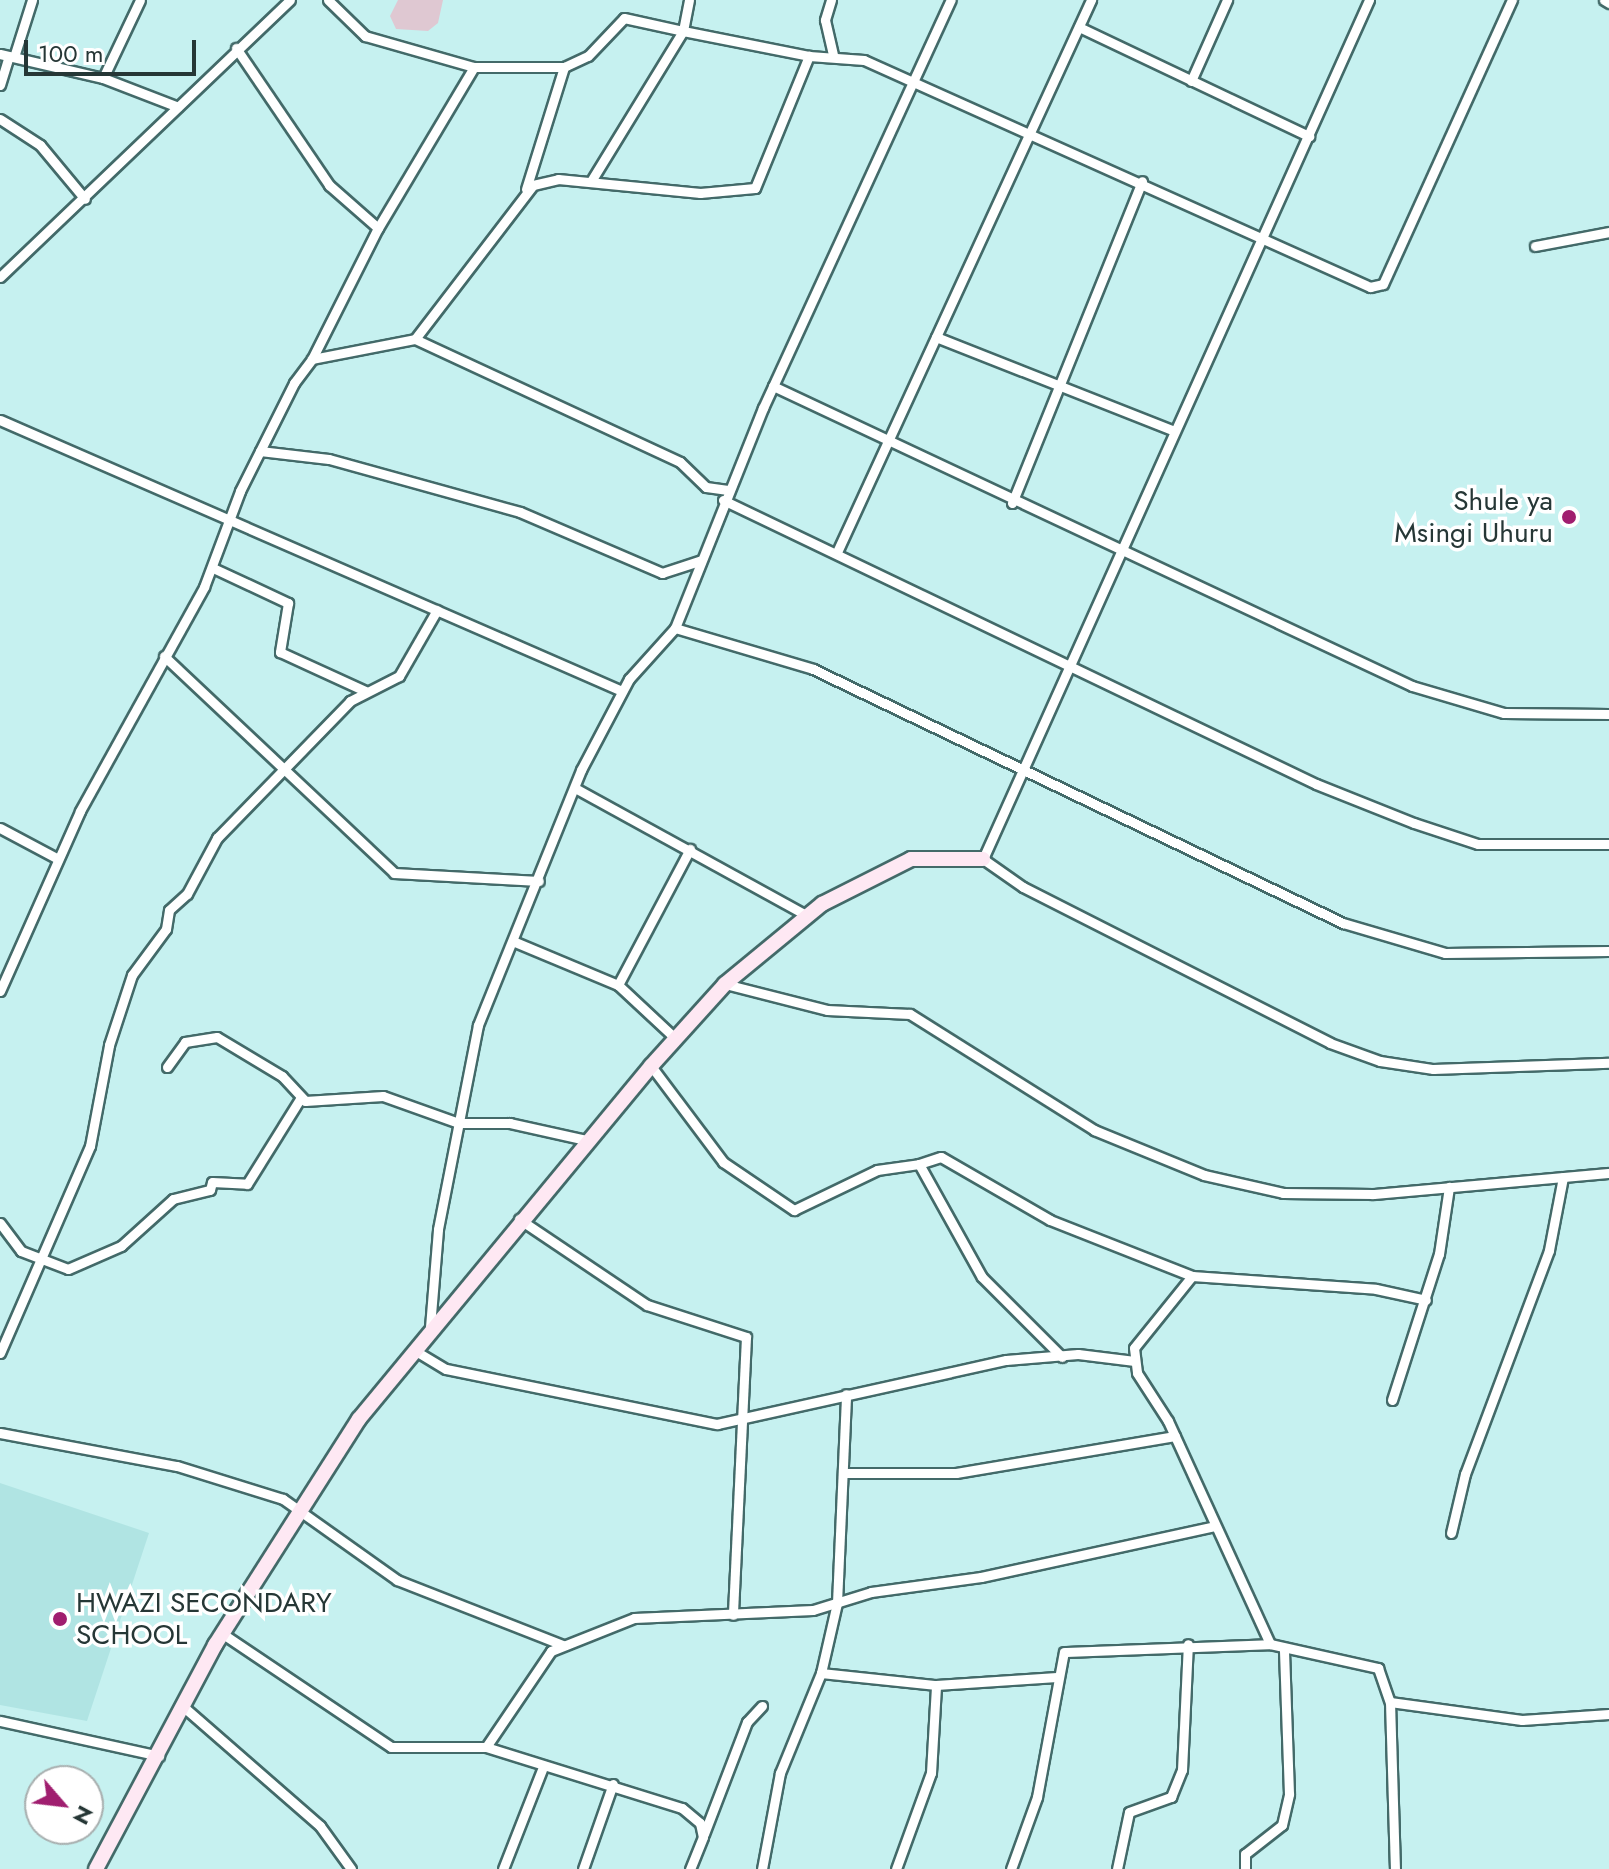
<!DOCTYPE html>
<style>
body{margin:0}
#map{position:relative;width:1609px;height:1869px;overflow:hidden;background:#c6f1f0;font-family:Jost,sans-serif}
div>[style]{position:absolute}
.built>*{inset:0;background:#b0e4e3}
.green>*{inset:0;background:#dfc8d2}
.roads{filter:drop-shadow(2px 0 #436a69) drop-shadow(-2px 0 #436a69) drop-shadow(0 2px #436a69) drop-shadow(0 -2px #436a69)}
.street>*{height:9px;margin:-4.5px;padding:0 4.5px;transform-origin:4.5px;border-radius:4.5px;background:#fff}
.secondary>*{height:14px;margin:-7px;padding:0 7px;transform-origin:7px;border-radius:7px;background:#fee8f3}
.dots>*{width:22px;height:22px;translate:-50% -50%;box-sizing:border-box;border:4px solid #fff;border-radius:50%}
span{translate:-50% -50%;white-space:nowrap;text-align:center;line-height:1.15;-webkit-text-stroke:7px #fff;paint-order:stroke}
.poi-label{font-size:28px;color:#263736}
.right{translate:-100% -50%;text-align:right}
.left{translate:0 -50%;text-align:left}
.north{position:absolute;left:24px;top:1765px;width:80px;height:80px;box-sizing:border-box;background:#fff;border:2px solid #a8afaf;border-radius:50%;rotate:118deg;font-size:22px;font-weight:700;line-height:32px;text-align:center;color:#263736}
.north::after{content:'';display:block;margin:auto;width:28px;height:36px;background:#a01e6f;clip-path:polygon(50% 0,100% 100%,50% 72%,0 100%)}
.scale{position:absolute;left:24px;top:40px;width:172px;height:36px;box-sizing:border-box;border:4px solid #263736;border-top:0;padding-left:10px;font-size:24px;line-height:28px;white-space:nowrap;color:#263736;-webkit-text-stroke:6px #fff;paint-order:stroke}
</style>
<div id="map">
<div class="built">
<div style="clip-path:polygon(0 1483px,149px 1533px,87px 1721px,0 1705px)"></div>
</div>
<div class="green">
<div style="clip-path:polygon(398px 0,443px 0,438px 23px,428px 31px,396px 29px,390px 16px)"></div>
</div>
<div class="roads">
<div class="street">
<div style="left:328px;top:0;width:52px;rotate:44.2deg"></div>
<div style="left:365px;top:36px;width:113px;rotate:15.9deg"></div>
<div style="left:474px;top:67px;width:90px"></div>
<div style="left:564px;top:67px;width:26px;rotate:-25deg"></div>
<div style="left:588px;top:56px;width:52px;rotate:-46.5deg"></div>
<div style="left:624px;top:18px;width:60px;rotate:12.4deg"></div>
<div style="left:683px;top:31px;width:176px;rotate:121.5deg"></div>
<div style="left:689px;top:0;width:32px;rotate:101deg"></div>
<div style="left:683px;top:31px;width:128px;rotate:11.2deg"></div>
<div style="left:831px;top:0;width:21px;rotate:107deg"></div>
<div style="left:825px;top:20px;width:37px;rotate:77deg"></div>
<div style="left:1369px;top:0;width:942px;rotate:114.2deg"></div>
<div style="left:983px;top:859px;width:49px;rotate:35deg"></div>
<div style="left:1023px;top:887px;width:344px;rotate:26.9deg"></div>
<div style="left:1330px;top:1043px;width:53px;rotate:19.8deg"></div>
<div style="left:1380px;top:1061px;width:54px;rotate:8.6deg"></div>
<div style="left:1433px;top:1069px;width:176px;rotate:-2deg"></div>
<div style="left:1604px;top:0;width:6px;rotate:31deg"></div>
<div style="left:1079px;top:27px;width:255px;rotate:25.4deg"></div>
<div style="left:236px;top:48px;width:166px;rotate:55.8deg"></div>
<div style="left:329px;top:185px;width:65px;rotate:41.3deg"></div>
<div style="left:0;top:54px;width:106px;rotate:13.1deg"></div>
<div style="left:103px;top:78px;width:80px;rotate:21.1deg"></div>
<div style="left:14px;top:57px;width:60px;rotate:-72.5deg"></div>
<div style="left:103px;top:78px;width:86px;rotate:-64.6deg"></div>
<div style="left:1191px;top:81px;width:89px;rotate:-66deg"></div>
<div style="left:0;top:85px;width:30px;rotate:-73deg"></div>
<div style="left:0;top:119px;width:48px;rotate:33deg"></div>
<div style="left:40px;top:145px;width:70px;rotate:50.2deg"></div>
<div style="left:526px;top:189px;width:128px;rotate:-72.7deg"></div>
<div style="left:1535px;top:246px;width:75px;rotate:-10.7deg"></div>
<div style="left:0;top:277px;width:401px;rotate:-43.7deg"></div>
<div style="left:936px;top:337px;width:254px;rotate:21.5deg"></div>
<div style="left:415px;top:339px;width:292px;rotate:24.9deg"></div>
<div style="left:680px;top:462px;width:36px;rotate:44deg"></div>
<div style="left:706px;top:487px;width:22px;rotate:8deg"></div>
<div style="left:312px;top:359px;width:147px;rotate:-63.3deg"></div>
<div style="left:378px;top:228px;width:187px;rotate:-59.2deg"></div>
<div style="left:773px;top:386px;width:706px;rotate:25.15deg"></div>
<div style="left:1412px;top:686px;width:96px;rotate:16.4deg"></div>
<div style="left:1504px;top:713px;width:105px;rotate:0.5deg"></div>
<div style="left:0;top:420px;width:678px;rotate:23.54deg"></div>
<div style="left:260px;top:451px;width:69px;rotate:6.6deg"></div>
<div style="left:329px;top:459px;width:198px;rotate:15.5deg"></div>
<div style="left:520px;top:512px;width:155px;rotate:23.2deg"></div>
<div style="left:662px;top:573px;width:40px;rotate:-18deg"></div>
<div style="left:723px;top:500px;width:657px;rotate:25.59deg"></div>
<div style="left:1316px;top:784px;width:105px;rotate:21.7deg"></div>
<div style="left:1414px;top:823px;width:67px;rotate:18.2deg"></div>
<div style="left:1478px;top:844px;width:131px"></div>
<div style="left:1012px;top:503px;width:347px;rotate:-68deg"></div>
<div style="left:837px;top:552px;width:608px;rotate:-65.29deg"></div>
<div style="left:213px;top:568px;width:83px;rotate:25deg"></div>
<div style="left:288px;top:603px;width:50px;rotate:99.3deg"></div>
<div style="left:280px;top:652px;width:94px;rotate:24.6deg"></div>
<div style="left:675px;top:628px;width:144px;rotate:16.5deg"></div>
<div style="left:813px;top:669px;width:588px;rotate:25.61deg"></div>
<div style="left:1343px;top:923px;width:106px;rotate:16.4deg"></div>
<div style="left:1445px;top:953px;width:164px;rotate:-0.7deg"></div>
<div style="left:164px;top:656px;width:316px;rotate:43.3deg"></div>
<div style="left:394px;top:873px;width:145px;rotate:3.2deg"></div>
<div style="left:575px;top:788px;width:264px;rotate:28.8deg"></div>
<div style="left:0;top:828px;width:66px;rotate:28.1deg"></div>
<div style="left:515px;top:942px;width:112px;rotate:22.7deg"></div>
<div style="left:725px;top:984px;width:105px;rotate:14.3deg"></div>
<div style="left:827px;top:1010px;width:83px;rotate:2.8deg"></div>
<div style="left:910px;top:1014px;width:218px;rotate:32.2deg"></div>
<div style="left:1094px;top:1130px;width:119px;rotate:22.2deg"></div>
<div style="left:1204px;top:1175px;width:81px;rotate:12.8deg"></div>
<div style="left:1283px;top:1193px;width:90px;rotate:0.6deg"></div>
<div style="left:1373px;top:1194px;width:237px;rotate:-5.1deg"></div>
<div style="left:0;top:991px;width:197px;rotate:-66deg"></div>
<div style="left:80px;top:811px;width:256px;rotate:-61deg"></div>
<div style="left:204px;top:587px;width:103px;rotate:-69.4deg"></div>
<div style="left:240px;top:491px;width:121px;rotate:-63.4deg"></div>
<div style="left:294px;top:383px;width:30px;rotate:-53deg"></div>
<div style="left:312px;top:359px;width:105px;rotate:-11deg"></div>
<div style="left:415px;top:339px;width:194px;rotate:-52.5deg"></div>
<div style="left:533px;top:185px;width:26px;rotate:-13deg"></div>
<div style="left:558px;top:179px;width:143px;rotate:5.6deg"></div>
<div style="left:700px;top:193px;width:55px;rotate:-5.2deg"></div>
<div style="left:755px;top:188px;width:143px;rotate:-67.8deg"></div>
<div style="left:809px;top:56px;width:55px;rotate:4.2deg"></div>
<div style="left:864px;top:60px;width:555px;rotate:24.16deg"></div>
<div style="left:1370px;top:287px;width:13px;rotate:-13deg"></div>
<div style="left:1383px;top:284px;width:312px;rotate:-65.6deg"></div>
<div style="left:676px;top:1039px;width:79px;rotate:-137deg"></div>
<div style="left:618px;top:985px;width:154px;rotate:-62.1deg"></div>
<div style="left:651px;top:1066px;width:120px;rotate:53.1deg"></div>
<div style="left:723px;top:1162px;width:86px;rotate:34.1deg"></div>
<div style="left:794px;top:1210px;width:92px;rotate:-25.7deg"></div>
<div style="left:877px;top:1170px;width:42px;rotate:-8.1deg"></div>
<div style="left:919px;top:1164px;width:129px;rotate:60.9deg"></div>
<div style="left:982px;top:1277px;width:113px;rotate:45deg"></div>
<div style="left:167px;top:1067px;width:31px;rotate:-54deg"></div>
<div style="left:185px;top:1042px;width:32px;rotate:-9deg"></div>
<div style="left:217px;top:1037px;width:76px;rotate:31deg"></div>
<div style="left:282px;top:1076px;width:34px;rotate:47deg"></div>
<div style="left:305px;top:1101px;width:78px;rotate:-3.7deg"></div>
<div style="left:383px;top:1096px;width:81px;rotate:19.6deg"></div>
<div style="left:459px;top:1123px;width:51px"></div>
<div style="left:510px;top:1123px;width:78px;rotate:12.6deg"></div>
<div style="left:919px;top:1164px;width:23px;rotate:-18deg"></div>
<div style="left:941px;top:1157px;width:126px;rotate:30deg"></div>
<div style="left:1050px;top:1220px;width:153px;rotate:21.5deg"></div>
<div style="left:1192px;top:1276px;width:184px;rotate:4deg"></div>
<div style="left:1376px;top:1289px;width:51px;rotate:12.4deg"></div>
<div style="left:519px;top:1219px;width:154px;rotate:33.9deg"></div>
<div style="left:647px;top:1305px;width:104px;rotate:17.9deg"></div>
<div style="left:746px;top:1337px;width:278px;rotate:92.7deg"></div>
<div style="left:0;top:1223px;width:35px;rotate:53deg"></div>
<div style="left:21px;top:1251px;width:50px;rotate:21deg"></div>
<div style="left:68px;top:1269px;width:58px;rotate:-23.5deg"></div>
<div style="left:121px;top:1246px;width:70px;rotate:-42.1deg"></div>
<div style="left:173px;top:1199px;width:38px;rotate:-14deg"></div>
<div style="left:210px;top:1190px;width:8px;rotate:-76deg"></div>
<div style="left:212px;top:1182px;width:35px;rotate:3deg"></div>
<div style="left:247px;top:1184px;width:100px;rotate:-58.1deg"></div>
<div style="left:1192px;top:1276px;width:92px;rotate:128.9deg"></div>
<div style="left:1134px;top:1348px;width:25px;rotate:83deg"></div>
<div style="left:1137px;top:1373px;width:57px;rotate:57.1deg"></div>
<div style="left:1168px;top:1421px;width:245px;rotate:65.4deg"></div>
<div style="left:1270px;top:1644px;width:111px;rotate:12.5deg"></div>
<div style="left:1378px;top:1668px;width:36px;rotate:71deg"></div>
<div style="left:1390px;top:1702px;width:133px;rotate:7.8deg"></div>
<div style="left:1522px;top:1720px;width:87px;rotate:-3.9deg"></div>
<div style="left:430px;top:1327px;width:98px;rotate:-85.3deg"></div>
<div style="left:438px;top:1229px;width:208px;rotate:-78.9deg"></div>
<div style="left:478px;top:1025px;width:275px;rotate:-68deg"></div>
<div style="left:581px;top:770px;width:103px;rotate:-62.2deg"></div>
<div style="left:629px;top:679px;width:69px;rotate:-48deg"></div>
<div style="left:675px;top:628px;width:237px;rotate:-68.2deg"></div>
<div style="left:763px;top:408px;width:449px;rotate:-65.3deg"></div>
<div style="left:414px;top:1350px;width:37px;rotate:31deg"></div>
<div style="left:446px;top:1369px;width:277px;rotate:11.5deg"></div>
<div style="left:717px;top:1424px;width:296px;rotate:-12.5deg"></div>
<div style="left:1006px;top:1360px;width:72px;rotate:-4.8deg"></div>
<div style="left:1078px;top:1354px;width:57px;rotate:7deg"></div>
<div style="left:0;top:1353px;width:226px;rotate:-66.5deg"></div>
<div style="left:90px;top:1146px;width:103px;rotate:-79.3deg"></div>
<div style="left:109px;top:1045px;width:74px;rotate:-71.8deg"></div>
<div style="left:132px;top:975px;width:57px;rotate:-53.5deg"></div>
<div style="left:166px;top:929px;width:19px;rotate:-81deg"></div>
<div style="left:169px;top:910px;width:24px;rotate:-42deg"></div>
<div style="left:187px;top:894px;width:64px;rotate:-61.8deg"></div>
<div style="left:217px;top:838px;width:191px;rotate:-45.8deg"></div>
<div style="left:350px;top:701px;width:55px;rotate:-27deg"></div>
<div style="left:399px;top:676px;width:76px;rotate:-60.1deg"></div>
<div style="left:1392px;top:1400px;width:153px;rotate:-72.2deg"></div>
<div style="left:1439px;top:1254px;width:68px;rotate:-81.5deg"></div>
<div style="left:0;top:1433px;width:180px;rotate:10.6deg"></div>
<div style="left:177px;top:1466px;width:111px;rotate:17.3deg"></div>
<div style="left:283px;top:1499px;width:140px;rotate:35.4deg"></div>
<div style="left:397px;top:1580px;width:178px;rotate:21.4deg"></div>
<div style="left:845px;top:1473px;width:111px"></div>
<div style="left:956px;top:1473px;width:222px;rotate:-9.6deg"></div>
<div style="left:1451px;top:1533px;width:61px;rotate:-76.7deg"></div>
<div style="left:1465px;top:1474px;width:239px;rotate:-69.4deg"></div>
<div style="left:1549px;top:1250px;width:74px;rotate:-79.1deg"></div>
<div style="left:223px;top:1634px;width:202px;rotate:33.9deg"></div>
<div style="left:391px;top:1747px;width:95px"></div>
<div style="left:486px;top:1747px;width:116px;rotate:-55.9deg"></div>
<div style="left:551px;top:1651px;width:89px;rotate:-21.7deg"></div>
<div style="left:634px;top:1618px;width:179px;rotate:-2.6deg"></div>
<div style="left:813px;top:1610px;width:61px;rotate:-17.2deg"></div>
<div style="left:871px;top:1592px;width:111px;rotate:-7.8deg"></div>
<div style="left:981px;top:1577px;width:239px;rotate:-12.3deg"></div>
<div style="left:821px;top:1673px;width:72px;rotate:-77.1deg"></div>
<div style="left:837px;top:1603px;width:209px;rotate:-87.5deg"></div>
<div style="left:1390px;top:1702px;width:167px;rotate:88.3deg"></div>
<div style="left:186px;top:1709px;width:178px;rotate:41.1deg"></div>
<div style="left:320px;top:1826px;width:53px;rotate:54.2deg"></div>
<div style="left:0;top:1721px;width:163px;rotate:12.4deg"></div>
<div style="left:486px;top:1747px;width:205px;rotate:17.3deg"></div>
<div style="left:682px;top:1808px;width:23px;rotate:40deg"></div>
<div style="left:700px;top:1823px;width:14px;rotate:78deg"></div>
<div style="left:703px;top:1837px;width:35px;rotate:112deg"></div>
<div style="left:704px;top:1834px;width:120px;rotate:-69deg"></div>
<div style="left:747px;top:1722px;width:22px;rotate:-47deg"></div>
<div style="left:503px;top:1869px;width:110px;rotate:-68.6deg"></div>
<div style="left:583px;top:1869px;width:90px;rotate:-70.6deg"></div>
<div style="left:762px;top:1869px;width:98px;rotate:-79.4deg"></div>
<div style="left:780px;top:1773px;width:108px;rotate:-67.7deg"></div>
<div style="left:821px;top:1673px;width:116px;rotate:6deg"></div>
<div style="left:936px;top:1685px;width:121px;rotate:-3.8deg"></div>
<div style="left:896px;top:1869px;width:102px;rotate:-70deg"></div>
<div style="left:931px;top:1773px;width:88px;rotate:-86.7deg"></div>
<div style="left:1011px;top:1869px;width:77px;rotate:-70.1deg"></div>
<div style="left:1037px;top:1797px;width:147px;rotate:-79.5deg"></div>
<div style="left:1064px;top:1652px;width:206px;rotate:-2.2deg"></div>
<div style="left:1117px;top:1869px;width:58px;rotate:-78.1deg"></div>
<div style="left:1129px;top:1812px;width:45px;rotate:-19.7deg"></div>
<div style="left:1171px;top:1797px;width:29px;rotate:-68deg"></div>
<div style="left:1182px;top:1770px;width:126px;rotate:-87.3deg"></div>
<div style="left:1245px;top:1869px;width:15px;rotate:-90deg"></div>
<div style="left:1245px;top:1854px;width:47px;rotate:-38.1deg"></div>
<div style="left:1282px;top:1825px;width:32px;rotate:-77deg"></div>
<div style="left:1289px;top:1794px;width:145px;rotate:-92deg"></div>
</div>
<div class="secondary">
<div style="left:96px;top:1869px;width:254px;rotate:-62deg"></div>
<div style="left:215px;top:1645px;width:268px;rotate:-57.5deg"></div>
<div style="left:359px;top:1419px;width:458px;rotate:-50.4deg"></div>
<div style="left:651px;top:1066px;width:110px;rotate:-47.9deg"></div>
<div style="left:725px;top:984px;width:126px;rotate:-39.5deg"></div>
<div style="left:822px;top:904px;width:100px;rotate:-26.8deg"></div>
<div style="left:911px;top:859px;width:72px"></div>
</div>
</div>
<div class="dots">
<div style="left:1569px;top:517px;background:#a01e6f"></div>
<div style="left:60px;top:1619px;background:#a01e6f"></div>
</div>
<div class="poi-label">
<span class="right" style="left:1553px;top:517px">Shule ya<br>Msingi Uhuru</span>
<span class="left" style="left:76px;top:1619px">HWAZI SECONDARY<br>SCHOOL</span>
</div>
<div class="north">N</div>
<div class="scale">100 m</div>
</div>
